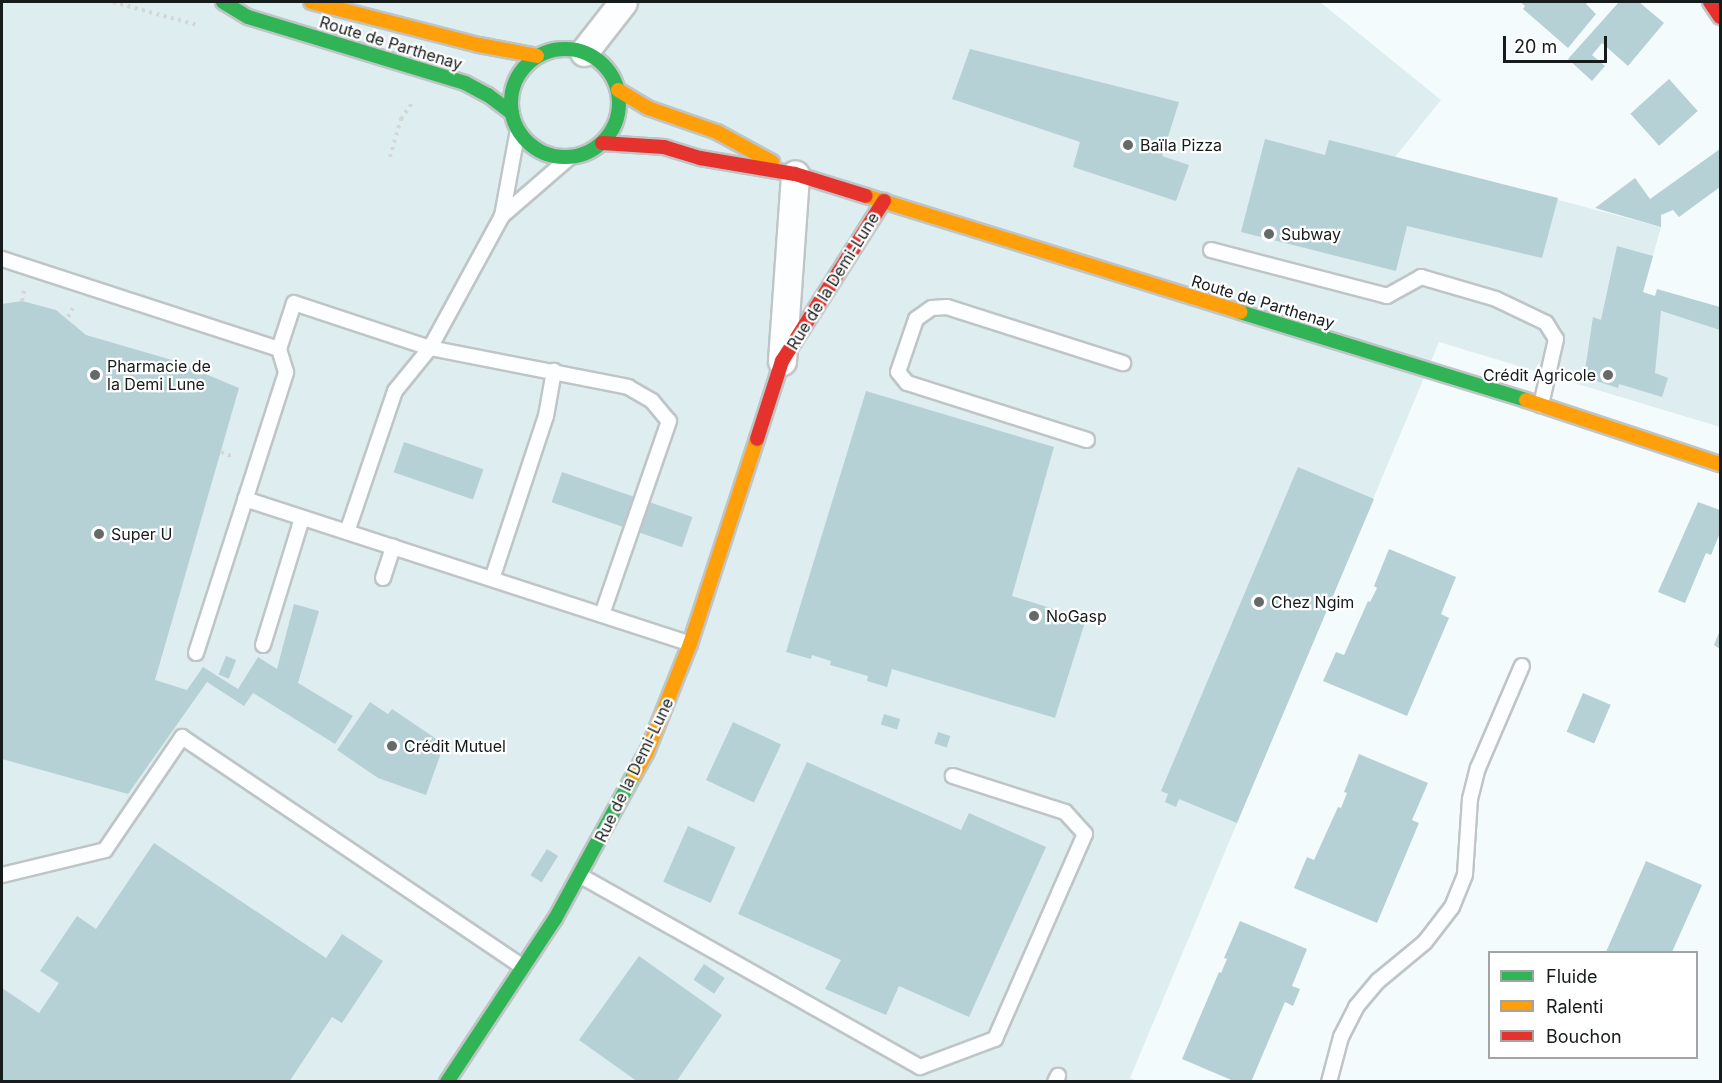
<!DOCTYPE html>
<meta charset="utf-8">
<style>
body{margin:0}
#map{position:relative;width:1722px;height:1083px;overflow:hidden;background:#f4fbfc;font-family:Inter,sans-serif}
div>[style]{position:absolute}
.built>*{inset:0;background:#deedf0}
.building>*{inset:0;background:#b6d1d6;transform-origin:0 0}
.path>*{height:4px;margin-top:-2px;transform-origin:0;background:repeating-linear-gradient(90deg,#d5d7d7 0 3px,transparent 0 7.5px)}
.roads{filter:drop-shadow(2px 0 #bfc5c6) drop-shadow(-2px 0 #bfc5c6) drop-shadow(0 2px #bfc5c6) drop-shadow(0 -2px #bfc5c6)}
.lane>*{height:14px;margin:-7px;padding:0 7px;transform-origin:7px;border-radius:7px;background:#fdfeff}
.street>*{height:27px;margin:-13.5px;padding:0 13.5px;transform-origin:13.5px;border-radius:13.5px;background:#fdfeff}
.fast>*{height:14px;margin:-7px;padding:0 7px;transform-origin:7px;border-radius:7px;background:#30b455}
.fast>.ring{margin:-7px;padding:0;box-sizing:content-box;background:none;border:14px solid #30b455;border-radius:50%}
.slow>*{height:14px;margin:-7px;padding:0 7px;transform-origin:7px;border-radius:7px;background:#ff9f0a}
.jam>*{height:14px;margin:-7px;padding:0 7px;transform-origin:7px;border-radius:7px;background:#e5322d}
.dots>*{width:16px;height:16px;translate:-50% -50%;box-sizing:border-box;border:3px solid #fff;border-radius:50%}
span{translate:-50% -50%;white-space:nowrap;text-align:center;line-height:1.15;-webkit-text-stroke:4.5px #fff;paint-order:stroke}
.street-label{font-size:16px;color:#161b1c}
.poi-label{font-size:16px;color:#161b1c}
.left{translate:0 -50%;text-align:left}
.right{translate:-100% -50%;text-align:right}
.frame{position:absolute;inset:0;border:3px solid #161b1c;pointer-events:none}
.legend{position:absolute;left:1488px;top:951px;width:210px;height:108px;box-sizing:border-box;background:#fff;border:2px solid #a2a4a4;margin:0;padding:8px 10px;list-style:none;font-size:18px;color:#161b1c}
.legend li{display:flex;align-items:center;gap:12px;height:30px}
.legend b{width:30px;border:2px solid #a2a4a4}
.scale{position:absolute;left:1503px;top:36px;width:104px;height:27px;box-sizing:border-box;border:3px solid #161b1c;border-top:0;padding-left:8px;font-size:18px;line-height:21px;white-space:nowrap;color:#161b1c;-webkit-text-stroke:4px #fff;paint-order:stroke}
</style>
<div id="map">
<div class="built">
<div style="clip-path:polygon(2px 2px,1320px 2px,1441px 100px,1395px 157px,1661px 227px,1639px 305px,1720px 329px,1720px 427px,1439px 342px,1130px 1078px,1136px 1081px,2px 1082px)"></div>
</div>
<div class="building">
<div style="clip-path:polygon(1520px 2px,1588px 2px,1586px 4px,1596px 14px,1568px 48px,1523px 9px,1525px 6px)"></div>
<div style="clip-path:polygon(1619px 2px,1639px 2px,1664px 23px,1628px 66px,1602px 43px,1592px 55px,1605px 66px,1592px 81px,1568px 59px)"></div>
<div style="clip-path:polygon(970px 49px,1179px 102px,1162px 156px,1189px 165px,1176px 201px,1073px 167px,1080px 142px,952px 99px)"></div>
<div style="left:1669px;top:79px;width:43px;height:52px;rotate:48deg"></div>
<div style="clip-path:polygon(1265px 139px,1325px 155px,1329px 140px,1558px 198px,1542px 258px,1407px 226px,1396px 271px,1241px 232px)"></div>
<div style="clip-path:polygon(1720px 149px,1720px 187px,1679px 217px,1673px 210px,1661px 215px,1661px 227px,1595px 208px,1635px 178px,1650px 199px)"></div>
<div style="clip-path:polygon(1617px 246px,1653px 256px,1643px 292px,1655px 296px,1657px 289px,1720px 307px,1720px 330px,1661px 311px,1655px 373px,1668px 378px,1662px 397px,1619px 384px,1618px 388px,1584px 377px,1593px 317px,1601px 320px)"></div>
<div style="clip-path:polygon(22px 301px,56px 310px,86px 335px,172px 360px,239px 388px,155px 680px,187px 690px,203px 667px,238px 689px,258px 657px,277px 669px,294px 604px,319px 611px,298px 683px,353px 716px,335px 744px,253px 693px,244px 706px,207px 682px,128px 794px,2px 759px,2px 304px)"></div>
<div style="clip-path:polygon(866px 391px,1054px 447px,1012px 596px,1086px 619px,1055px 718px,892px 669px,887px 687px,867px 681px,868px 676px,830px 665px,831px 661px,812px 655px,811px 659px,786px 652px)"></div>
<div style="left:404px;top:442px;width:84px;height:32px;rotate:19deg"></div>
<div style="clip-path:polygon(1298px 467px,1374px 499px,1237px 823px,1179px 799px,1176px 807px,1165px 802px,1168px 794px,1161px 791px)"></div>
<div style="left:562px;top:472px;width:138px;height:32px;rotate:19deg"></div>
<div style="clip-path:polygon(1698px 502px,1720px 510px,1720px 533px,1711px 555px,1706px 553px,1685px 603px,1658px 592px)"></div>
<div style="clip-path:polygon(1389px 549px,1456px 577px,1441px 614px,1449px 618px,1407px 716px,1323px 681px,1336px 652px,1344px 655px,1368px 601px,1370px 602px,1377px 588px,1374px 586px)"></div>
<div style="clip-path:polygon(1720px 630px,1720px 649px,1714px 645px)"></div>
<div style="left:226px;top:656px;width:11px;height:20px;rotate:22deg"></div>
<div style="left:1583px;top:693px;width:30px;height:42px;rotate:23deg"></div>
<div style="clip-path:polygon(370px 702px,388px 714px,392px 709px,435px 738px,445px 742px,426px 795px,378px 778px,337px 750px)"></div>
<div style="left:884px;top:714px;width:17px;height:11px;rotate:17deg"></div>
<div style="left:733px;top:722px;width:53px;height:64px;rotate:25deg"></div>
<div style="left:938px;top:732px;width:13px;height:12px;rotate:18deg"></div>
<div style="clip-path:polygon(1359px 754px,1428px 783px,1412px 820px,1419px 823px,1377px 923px,1294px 888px,1307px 857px,1314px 860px,1338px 807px,1341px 808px,1347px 793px,1344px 792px)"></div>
<div style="clip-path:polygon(807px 762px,961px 830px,969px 813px,1046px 847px,969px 1017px,899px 986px,886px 1015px,825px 989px,841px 960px,738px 914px)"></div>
<div style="left:688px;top:826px;width:52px;height:61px;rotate:24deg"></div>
<div style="clip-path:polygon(154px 843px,326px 958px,342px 934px,383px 961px,342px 1023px,332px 1017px,289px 1082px,2px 1082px,2px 988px,39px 1013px,59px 983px,40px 971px,77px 916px,96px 929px)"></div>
<div style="left:547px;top:849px;width:13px;height:31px;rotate:32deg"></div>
<div style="clip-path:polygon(1646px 861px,1702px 885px,1672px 952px,1606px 952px)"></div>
<div style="clip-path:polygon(1240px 921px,1307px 949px,1292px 986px,1300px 989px,1293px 1006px,1285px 1002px,1251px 1082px,1236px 1082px,1182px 1059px,1219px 972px,1221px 973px,1227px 959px,1224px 958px)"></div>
<div style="clip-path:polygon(639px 956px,722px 1015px,676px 1082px,638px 1082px,579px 1040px)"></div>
<div style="left:704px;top:964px;width:25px;height:19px;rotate:34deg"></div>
</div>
<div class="path">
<div style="left:113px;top:2px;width:87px;rotate:15.3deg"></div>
<div style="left:390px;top:157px;width:40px;rotate:-74deg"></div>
<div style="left:401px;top:119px;width:19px;rotate:-55deg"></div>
<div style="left:22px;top:301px;width:11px;rotate:-80deg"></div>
<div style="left:68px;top:317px;width:10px;rotate:-61deg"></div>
<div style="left:221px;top:452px;width:14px;rotate:21deg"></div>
</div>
<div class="roads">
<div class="lane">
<div style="left:502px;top:216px;width:90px;rotate:-40.9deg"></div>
<div style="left:1211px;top:250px;width:182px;rotate:14.6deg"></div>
<div style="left:1387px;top:296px;width:39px;rotate:-29deg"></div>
<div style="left:1421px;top:277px;width:78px;rotate:16.3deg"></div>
<div style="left:1496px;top:299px;width:55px;rotate:25.6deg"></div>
<div style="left:1546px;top:323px;width:19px;rotate:58deg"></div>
<div style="left:1556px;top:339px;width:68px;rotate:102.8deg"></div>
<div style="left:2px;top:259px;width:291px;rotate:18deg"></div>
<div style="left:1087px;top:440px;width:189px;rotate:-162.4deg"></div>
<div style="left:907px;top:383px;width:14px;rotate:-129deg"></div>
<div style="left:898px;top:372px;width:56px;rotate:-71.2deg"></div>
<div style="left:916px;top:319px;width:19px;rotate:-35deg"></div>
<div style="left:932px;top:308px;width:15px;rotate:-4deg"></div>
<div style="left:947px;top:307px;width:185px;rotate:17.7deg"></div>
<div style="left:245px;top:499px;width:468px;rotate:18deg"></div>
<div style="left:347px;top:532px;width:149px;rotate:-71.2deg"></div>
<div style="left:395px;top:391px;width:55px;rotate:-50.9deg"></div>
<div style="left:430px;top:348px;width:202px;rotate:11.1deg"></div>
<div style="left:628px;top:387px;width:28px;rotate:30deg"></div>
<div style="left:652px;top:401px;width:26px;rotate:50deg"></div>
<div style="left:669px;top:421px;width:205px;rotate:109.1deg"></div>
<div style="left:383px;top:578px;width:33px;rotate:-72deg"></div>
<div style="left:492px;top:579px;width:172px;rotate:-71.7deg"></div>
<div style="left:546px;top:416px;width:46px;rotate:-79.9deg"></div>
<div style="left:263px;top:645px;width:133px;rotate:-72.9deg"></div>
<div style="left:196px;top:653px;width:295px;rotate:-72.2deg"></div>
<div style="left:286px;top:372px;width:24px;rotate:-107deg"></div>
<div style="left:279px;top:349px;width:48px;rotate:-71.9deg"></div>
<div style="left:294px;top:303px;width:143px;rotate:18.3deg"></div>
<div style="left:430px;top:348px;width:150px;rotate:-61.4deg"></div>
<div style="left:502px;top:216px;width:87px;rotate:-79.5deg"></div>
<div style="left:2px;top:875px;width:106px;rotate:-13.6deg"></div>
<div style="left:105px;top:850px;width:137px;rotate:-55.7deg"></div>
<div style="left:182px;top:737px;width:411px;rotate:34deg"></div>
<div style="left:581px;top:876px;width:389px;rotate:29.4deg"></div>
<div style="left:920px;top:1067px;width:80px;rotate:-20.5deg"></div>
<div style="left:995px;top:1039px;width:224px;rotate:-66.3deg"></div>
<div style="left:1085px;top:834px;width:30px;rotate:-132deg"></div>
<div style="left:1065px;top:812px;width:118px;rotate:-162.2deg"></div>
<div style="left:1055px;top:1082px;width:7px;rotate:-63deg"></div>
<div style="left:1329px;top:1082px;width:47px;rotate:-75.1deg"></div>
<div style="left:1341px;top:1037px;width:34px;rotate:-63deg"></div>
<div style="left:1356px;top:1007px;width:34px;rotate:-50deg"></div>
<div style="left:1378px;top:981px;width:61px;rotate:-39.7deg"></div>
<div style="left:1425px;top:942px;width:44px;rotate:-52.4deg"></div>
<div style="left:1452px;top:907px;width:35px;rotate:-68deg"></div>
<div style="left:1465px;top:874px;width:75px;rotate:-86.2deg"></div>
<div style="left:1470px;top:799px;width:32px;rotate:-76deg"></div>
<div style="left:1478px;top:768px;width:111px;rotate:-66.7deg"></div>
</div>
<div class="street">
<div style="left:584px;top:52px;width:63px;rotate:-52deg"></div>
<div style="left:782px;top:361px;width:187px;rotate:-86deg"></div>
</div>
<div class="fast">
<div style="left:223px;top:2px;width:29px;rotate:31deg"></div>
<div style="left:248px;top:17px;width:227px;rotate:16.9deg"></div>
<div style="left:465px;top:83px;width:26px;rotate:28deg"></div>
<div style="left:488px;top:95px;width:30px;rotate:37deg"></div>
<div class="ring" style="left:511px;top:49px;width:94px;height:94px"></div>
<div style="left:1240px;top:312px;width:299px;rotate:17.1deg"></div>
<div style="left:447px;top:1082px;width:196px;rotate:-56.5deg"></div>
<div style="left:555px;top:919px;width:164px;rotate:-61.3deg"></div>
</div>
<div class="slow">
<div style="left:311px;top:2px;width:173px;rotate:14.4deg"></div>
<div style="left:479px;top:45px;width:59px;rotate:10.7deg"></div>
<div style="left:618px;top:90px;width:35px;rotate:31deg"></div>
<div style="left:648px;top:108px;width:73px;rotate:19.2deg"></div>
<div style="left:717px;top:132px;width:63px;rotate:28.6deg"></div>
<div style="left:866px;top:196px;width:392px;rotate:17.2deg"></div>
<div style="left:1526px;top:400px;width:204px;rotate:18.3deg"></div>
<div style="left:634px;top:775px;width:26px;rotate:-61deg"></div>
<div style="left:647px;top:752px;width:116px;rotate:-68.3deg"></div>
<div style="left:690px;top:644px;width:216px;rotate:-71.9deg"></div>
</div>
<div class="jam">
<div style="left:1710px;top:2px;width:18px;rotate:56deg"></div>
<div style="left:602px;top:143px;width:62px;rotate:3.7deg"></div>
<div style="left:664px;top:147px;width:38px;rotate:17deg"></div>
<div style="left:700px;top:158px;width:96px;rotate:9.6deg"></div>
<div style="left:795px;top:174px;width:74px;rotate:17.2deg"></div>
<div style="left:757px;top:439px;width:82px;rotate:-72.2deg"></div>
<div style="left:782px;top:361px;width:190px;rotate:-57.5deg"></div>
</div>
</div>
<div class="dots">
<div style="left:1128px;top:145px;background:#64696a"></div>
<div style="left:1269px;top:234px;background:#64696a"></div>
<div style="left:95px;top:375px;background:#64696a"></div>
<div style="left:1608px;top:375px;background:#64696a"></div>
<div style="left:99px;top:534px;background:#64696a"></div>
<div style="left:1259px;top:602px;background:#64696a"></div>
<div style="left:1034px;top:616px;background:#64696a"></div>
<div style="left:392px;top:746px;background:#64696a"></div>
</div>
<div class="street-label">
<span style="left:391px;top:43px;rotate:17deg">Route de Parthenay</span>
<span style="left:833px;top:281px;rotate:-58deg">Rue de la Demi-Lune</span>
<span style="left:1263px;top:302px;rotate:17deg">Route de Parthenay</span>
<span style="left:634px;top:770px;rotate:-64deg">Rue de la Demi-Lune</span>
</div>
<div class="poi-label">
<span class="left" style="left:1140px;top:145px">Baïla Pizza</span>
<span class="left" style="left:1281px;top:234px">Subway</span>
<span class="left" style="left:107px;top:375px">Pharmacie de<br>la Demi Lune</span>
<span class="right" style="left:1596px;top:375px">Crédit Agricole</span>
<span class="left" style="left:111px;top:534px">Super U</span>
<span class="left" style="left:1271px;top:602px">Chez Ngim</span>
<span class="left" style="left:1046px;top:616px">NoGasp</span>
<span class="left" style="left:404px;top:746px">Crédit Mutuel</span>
</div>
<div class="frame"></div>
<ul class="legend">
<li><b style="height:8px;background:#30b455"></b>Fluide</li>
<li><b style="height:8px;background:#ff9f0a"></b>Ralenti</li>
<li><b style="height:8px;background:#e5322d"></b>Bouchon</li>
</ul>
<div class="scale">20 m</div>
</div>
